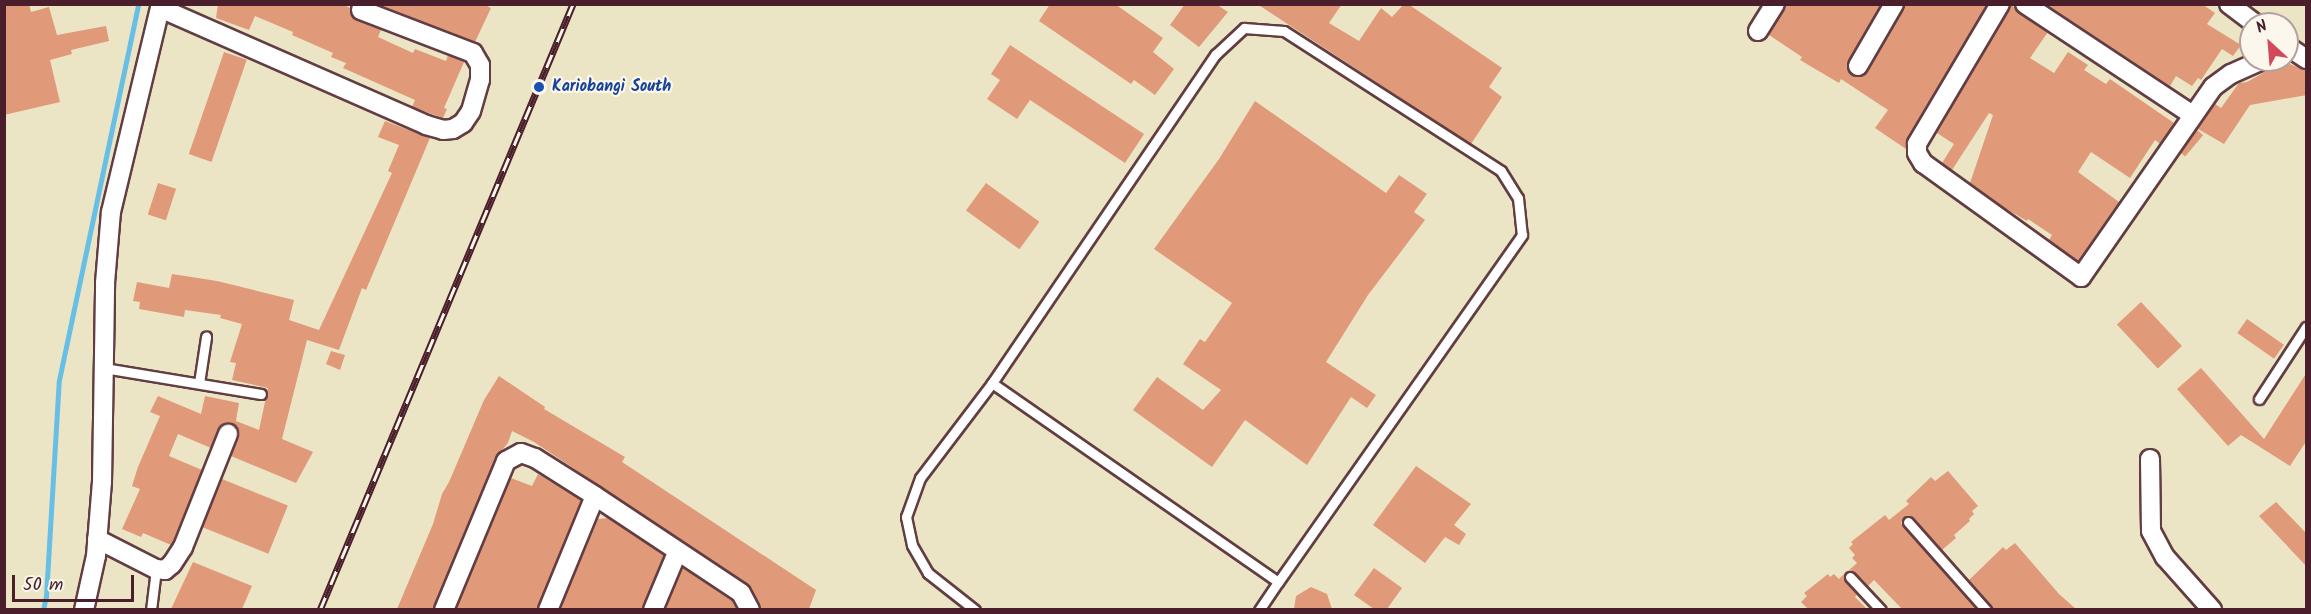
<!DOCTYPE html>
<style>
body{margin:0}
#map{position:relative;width:2311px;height:614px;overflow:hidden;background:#ece5c5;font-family:Kalam,sans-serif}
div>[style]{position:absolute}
.stream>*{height:5px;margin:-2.5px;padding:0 2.5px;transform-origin:2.5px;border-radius:2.5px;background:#68bfe5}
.building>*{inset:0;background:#e09a79;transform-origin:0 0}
.roads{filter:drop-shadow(2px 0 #623d42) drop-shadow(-2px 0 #623d42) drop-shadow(0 2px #623d42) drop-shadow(0 -2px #623d42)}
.service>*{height:9px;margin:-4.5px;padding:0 4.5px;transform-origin:4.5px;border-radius:4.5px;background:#fff}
.minor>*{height:18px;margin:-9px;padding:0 9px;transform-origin:9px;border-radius:9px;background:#fff}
.rail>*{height:7px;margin-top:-3.5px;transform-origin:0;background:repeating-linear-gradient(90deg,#fbf7ec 0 14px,#4a1f2b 0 28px);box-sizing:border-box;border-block:2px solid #4a1f2b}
.dots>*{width:16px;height:16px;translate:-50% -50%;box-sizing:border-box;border:3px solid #fbf7ec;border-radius:50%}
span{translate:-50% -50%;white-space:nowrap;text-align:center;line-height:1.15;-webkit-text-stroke:4.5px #fbf7ec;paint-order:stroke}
.transit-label{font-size:16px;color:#164399;font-weight:700}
.left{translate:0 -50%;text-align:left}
.frame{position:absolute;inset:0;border:6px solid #4a1f2b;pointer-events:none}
.north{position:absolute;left:2239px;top:12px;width:60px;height:60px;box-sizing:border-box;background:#fbf7ec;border:2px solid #b4a19f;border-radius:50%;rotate:334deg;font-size:16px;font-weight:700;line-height:24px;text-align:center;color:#4a1f2b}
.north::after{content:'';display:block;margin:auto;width:21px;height:27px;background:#d1495b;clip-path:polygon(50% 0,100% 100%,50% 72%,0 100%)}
.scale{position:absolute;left:12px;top:575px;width:122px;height:27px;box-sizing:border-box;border:3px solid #4a1f2b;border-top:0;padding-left:8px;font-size:18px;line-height:21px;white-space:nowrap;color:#4a1f2b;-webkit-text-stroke:4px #fbf7ec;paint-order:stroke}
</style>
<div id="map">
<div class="stream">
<div style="left:43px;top:610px;width:14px;rotate:-78deg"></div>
<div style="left:46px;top:596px;width:216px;rotate:-86.6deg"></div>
<div style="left:59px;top:380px;width:384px;rotate:-78.1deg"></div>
</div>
<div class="building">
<div style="clip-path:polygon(4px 4px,29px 4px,31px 12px,49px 7px,57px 35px,106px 26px,109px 41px,71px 50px,72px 54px,50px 60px,60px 102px,4px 115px)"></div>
<div style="clip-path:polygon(218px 4px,343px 4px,350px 8px,352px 17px,356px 20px,381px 30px,378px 37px,413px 53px,415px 49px,446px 61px,448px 55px,464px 62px,444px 108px,447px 109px,443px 118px,412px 107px,415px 100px,343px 68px,346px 63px,331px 57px,333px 53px,292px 35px,293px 32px,255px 16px,249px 30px,216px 18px)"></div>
<div style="clip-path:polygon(378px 4px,483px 4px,491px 8px,475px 42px)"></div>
<div style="clip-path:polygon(1050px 4px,1115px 4px,1163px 38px,1153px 52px,1174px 69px,1155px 95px,1134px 80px,1131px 84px,1039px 21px)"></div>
<div style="clip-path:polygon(1185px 4px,1216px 4px,1228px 12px,1199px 47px,1170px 25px)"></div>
<div style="clip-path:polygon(1257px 4px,1342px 4px,1329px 23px,1359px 41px,1381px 8px,1392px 17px,1404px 4px,1408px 4px,1502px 68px,1489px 87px,1502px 97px,1471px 144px)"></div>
<div style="clip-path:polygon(1786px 4px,1881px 4px,1848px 61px,1849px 72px,1857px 77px,1868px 72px,1905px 4px,1987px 4px,1907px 138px,1906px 149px,1875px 128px,1888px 110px,1841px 79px,1839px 83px,1800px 60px,1802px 57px,1769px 35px)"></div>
<div style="clip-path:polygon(2011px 4px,2019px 13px,2048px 32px,2030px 58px,2054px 73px,2068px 52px,2088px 65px,2084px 70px,2106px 84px,2110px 79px,2174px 123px,2160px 144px,2155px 140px,2130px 178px,2091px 152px,2078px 172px,2119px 202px,2078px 261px,2049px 240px,2052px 235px,2028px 219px,2027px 221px,2003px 207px,1970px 183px,1993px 115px,1989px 113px,1952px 170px,1942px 163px,1954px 144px,1937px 133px)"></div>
<div style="clip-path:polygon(2046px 4px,2202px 4px,2215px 13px,2207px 24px,2241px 45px,2233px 56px,2222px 49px,2201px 80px,2198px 78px,2192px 86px,2176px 76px,2170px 86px)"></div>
<div style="clip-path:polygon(1010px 45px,1144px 134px,1125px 163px,1030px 100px,1017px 119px,987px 99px,1000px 80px,991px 74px)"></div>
<div style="left:224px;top:52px;width:24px;height:108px;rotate:19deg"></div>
<div style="clip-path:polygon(2290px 64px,2307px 71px,2307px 95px,2250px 105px,2224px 144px,2198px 129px,2215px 104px,2221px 108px,2239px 83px,2247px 82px,2270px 69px)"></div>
<div style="clip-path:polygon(1255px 101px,1386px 193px,1399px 175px,1427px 194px,1414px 212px,1425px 220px,1368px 295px,1326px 362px,1376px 395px,1367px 408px,1351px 397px,1307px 465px,1245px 420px,1212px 467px,1133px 410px,1157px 377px,1203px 410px,1221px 390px,1183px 364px,1200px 339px,1205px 342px,1232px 303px,1154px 249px,1219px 159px)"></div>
<div style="clip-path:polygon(385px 121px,430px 138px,366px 290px,362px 288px,339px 350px,307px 340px,282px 439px,313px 452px,296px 483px,231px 456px,239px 433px,233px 424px,221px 426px,211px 448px,178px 434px,169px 456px,202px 470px,173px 542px,171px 545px,143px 533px,141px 537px,122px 529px,140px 489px,132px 486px,138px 467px,160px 416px,150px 412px,158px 396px,201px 414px,205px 396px,239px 403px,236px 421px,259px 430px,268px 388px,232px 380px,236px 363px,230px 362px,242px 324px,220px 318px,221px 315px,185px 310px,184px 317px,139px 309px,140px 302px,133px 301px,137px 282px,169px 288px,172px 274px,217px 281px,294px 300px,289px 320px,319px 330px,392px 173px,388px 171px,399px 145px,378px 137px)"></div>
<div style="left:2197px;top:130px;width:8px;height:28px;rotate:40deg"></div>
<div style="left:158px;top:183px;width:19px;height:33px;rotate:18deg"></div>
<div style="left:986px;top:183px;width:66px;height:34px;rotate:36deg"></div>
<div style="left:2141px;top:302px;width:60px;height:33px;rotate:47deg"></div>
<div style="left:2247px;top:319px;width:45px;height:17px;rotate:35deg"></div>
<div style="clip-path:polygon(331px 351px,345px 355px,340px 370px,326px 364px)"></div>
<div style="clip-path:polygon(2201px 368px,2264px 439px,2307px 372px,2307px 440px,2290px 466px,2241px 435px,2228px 446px,2177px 389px)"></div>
<div style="clip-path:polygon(499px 376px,545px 407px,544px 409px,625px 457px,622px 462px,816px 590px,809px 609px,761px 609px,747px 584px,534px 442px,512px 431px,508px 443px,496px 457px,433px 609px,397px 609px,433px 524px,442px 494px,449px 482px,484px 400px)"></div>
<div style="clip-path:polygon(1416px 466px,1471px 504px,1454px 525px,1466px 534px,1459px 545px,1445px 537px,1425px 563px,1373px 525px)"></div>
<div style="clip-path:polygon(1948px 471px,1978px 506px,1972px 511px,1974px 514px,1969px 519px,1970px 521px,1954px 535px,1956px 538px,1942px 550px,1913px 517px,1904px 517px,1901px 523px,1977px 609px,1902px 609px,1874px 580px,1868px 586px,1854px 572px,1848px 571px,1857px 563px,1852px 558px,1855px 555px,1849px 548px,1853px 544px,1851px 542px,1885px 515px,1889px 520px,1909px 504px,1906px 501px,1931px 477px,1935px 481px)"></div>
<div style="clip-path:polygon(538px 474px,581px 500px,537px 609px,456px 609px,511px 478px,532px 486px)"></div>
<div style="left:222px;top:479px;width:71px;height:52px;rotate:22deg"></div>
<div style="clip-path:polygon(2276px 502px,2307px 534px,2307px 567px,2259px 516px)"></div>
<div style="clip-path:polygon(608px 518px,664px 555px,642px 609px,560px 609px,598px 519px)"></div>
<div style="clip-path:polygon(2015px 543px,2059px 594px,2076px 609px,1993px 609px,1969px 580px,2003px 547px,2006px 550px)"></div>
<div style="clip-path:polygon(193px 562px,252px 586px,242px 609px,171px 609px)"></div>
<div style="clip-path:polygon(683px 568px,732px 601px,737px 609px,665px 609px)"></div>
<div style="clip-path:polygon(1374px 568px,1402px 588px,1387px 609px,1374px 609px,1354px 595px)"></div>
<div style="clip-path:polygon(1828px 574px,1830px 577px,1834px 574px,1839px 579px,1844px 574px,1845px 581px,1857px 595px,1855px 597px,1867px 609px,1808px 609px,1801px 602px,1807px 596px,1804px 593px)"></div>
<div style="clip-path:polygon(1311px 587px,1327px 594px,1332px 609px,1294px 609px,1296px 596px)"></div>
</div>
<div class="roads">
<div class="service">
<div style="left:104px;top:368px;width:159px;rotate:9.4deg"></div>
<div style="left:199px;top:383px;width:47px;rotate:-81.3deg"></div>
<div style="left:992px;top:383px;width:397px;rotate:-55.8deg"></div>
<div style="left:1215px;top:55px;width:40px;rotate:-43deg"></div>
<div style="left:1244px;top:28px;width:40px;rotate:4.3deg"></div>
<div style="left:1284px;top:31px;width:258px;rotate:32.8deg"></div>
<div style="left:1501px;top:171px;width:32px;rotate:58deg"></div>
<div style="left:1518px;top:198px;width:37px;rotate:84deg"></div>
<div style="left:1522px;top:235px;width:424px;rotate:125.1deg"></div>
<div style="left:2259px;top:399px;width:86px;rotate:-56.9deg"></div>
<div style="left:1908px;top:522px;width:118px;rotate:48.4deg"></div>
<div style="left:1850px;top:577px;width:45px;rotate:46.8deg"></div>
<div style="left:151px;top:610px;width:41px;rotate:-83deg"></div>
<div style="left:975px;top:610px;width:60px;rotate:-141.8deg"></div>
<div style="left:928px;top:573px;width:32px;rotate:-120deg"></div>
<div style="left:912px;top:545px;width:29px;rotate:-102deg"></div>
<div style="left:906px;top:517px;width:41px;rotate:-70.3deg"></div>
<div style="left:920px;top:478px;width:119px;rotate:-52.8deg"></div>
<div style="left:992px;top:383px;width:348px;rotate:34.8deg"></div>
<div style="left:1278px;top:582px;width:34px;rotate:124deg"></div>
</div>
<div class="minor">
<div style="left:2000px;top:4px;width:163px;rotate:120.7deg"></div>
<div style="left:1917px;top:144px;width:9px;rotate:90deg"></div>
<div style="left:1917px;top:153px;width:12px;rotate:59deg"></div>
<div style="left:1923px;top:163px;width:195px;rotate:35.8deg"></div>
<div style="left:2081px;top:277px;width:231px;rotate:-55.2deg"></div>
<div style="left:2213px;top:87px;width:22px;rotate:-36deg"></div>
<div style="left:2231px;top:74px;width:35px;rotate:-24deg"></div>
<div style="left:2025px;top:4px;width:201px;rotate:33.5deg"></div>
<div style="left:2229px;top:4px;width:34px;rotate:37deg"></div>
<div style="left:160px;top:8px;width:291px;rotate:23.7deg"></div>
<div style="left:426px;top:125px;width:18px;rotate:16deg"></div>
<div style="left:443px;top:130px;width:10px;rotate:-6deg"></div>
<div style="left:453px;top:129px;width:12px;rotate:-31deg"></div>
<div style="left:463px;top:123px;width:14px;rotate:-56deg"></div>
<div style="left:471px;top:111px;width:32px;rotate:-74deg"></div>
<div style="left:480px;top:80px;width:15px;rotate:-90deg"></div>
<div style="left:480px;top:65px;width:14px;rotate:-120deg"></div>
<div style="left:473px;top:53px;width:120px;rotate:-159deg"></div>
<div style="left:1758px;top:31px;width:32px;rotate:-58deg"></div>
<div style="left:2287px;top:46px;width:23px;rotate:34deg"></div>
<div style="left:1858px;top:66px;width:72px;rotate:-59.9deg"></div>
<div style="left:2150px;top:459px;width:72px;rotate:89.2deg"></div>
<div style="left:2151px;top:531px;width:30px;rotate:62deg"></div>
<div style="left:2165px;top:557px;width:71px;rotate:48.4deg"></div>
<div style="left:97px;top:539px;width:66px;rotate:27deg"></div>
<div style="left:156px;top:569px;width:9px;rotate:6deg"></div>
<div style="left:165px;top:570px;width:9px;rotate:-41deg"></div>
<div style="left:172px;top:564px;width:20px;rotate:-57deg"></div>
<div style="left:183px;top:547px;width:122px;rotate:-68.3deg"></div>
<div style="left:84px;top:610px;width:55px;rotate:-77.5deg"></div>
<div style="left:96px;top:556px;width:74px;rotate:-85.4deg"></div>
<div style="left:102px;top:482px;width:199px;rotate:-89.1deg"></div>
<div style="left:105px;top:283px;width:71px;rotate:-85.2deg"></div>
<div style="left:111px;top:212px;width:214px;rotate:-76.5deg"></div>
<div style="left:444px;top:610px;width:161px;rotate:-67.4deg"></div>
<div style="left:506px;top:461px;width:17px;rotate:-28deg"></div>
<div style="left:521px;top:453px;width:15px;rotate:20deg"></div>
<div style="left:535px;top:458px;width:71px;rotate:32.3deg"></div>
<div style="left:595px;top:496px;width:175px;rotate:33.6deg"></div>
<div style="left:741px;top:593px;width:19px;rotate:62deg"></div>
<div style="left:548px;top:610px;width:123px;rotate:-67.6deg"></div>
<div style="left:653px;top:610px;width:62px;rotate:-67.2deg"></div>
</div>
</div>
<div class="rail">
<div style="left:320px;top:610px;width:657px;rotate:-67.34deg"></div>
</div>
<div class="dots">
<div style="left:539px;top:87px;background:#1a4fb4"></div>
</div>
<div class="transit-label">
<span class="left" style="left:552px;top:87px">Kariobangi South</span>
</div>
<div class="frame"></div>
<div class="north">N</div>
<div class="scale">50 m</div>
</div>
